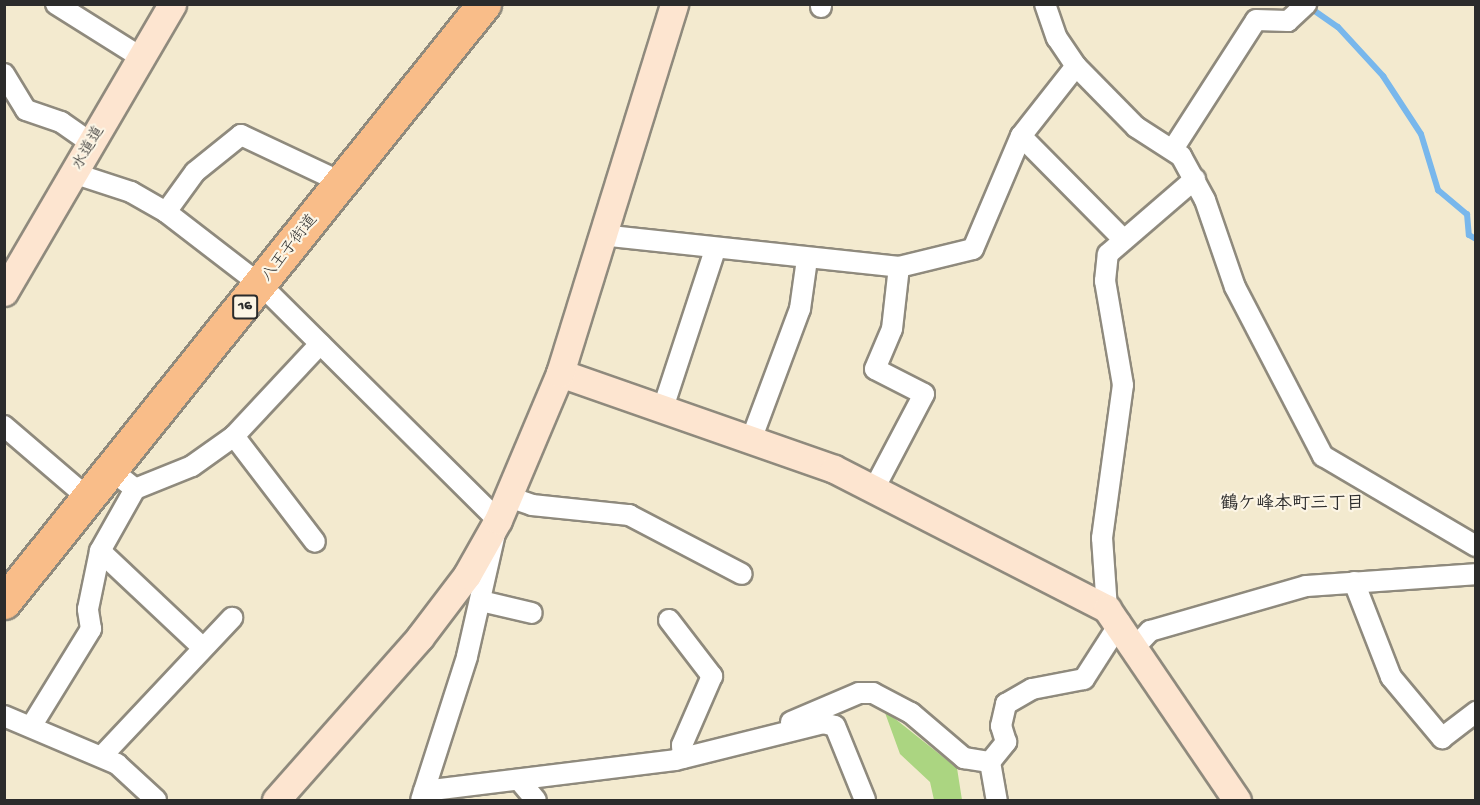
<!DOCTYPE html>
<meta charset="utf-8">
<style>
body{margin:0}
#map{position:relative;width:1480px;height:805px;overflow:hidden;background:#f3eacf;font-family:"Gochi Hand","Klee One",sans-serif}
div>[style]{position:absolute}
.green>*{inset:0;background:#abd581}
.stream>*{height:6px;margin:-3px;padding:0 3px;transform-origin:3px;border-radius:3px;background:#78b7ec}
.roads{filter:drop-shadow(2px 0 #8f8a7d) drop-shadow(-2px 0 #8f8a7d) drop-shadow(0 2px #8f8a7d) drop-shadow(0 -2px #8f8a7d)}
.street>*{height:20px;margin:-10px;padding:0 10px;transform-origin:10px;border-radius:10px;background:#fff}
.secondary>*{height:27px;margin:-13.5px;padding:0 13.5px;transform-origin:13.5px;border-radius:13.5px;background:#fde5d0}
.highway>*{height:33px;margin:-16.5px;padding:0 16.5px;transform-origin:16.5px;border-radius:16.5px;background:#f9bd89}
span{translate:-50% -50%;white-space:nowrap;text-align:center;line-height:1.15;-webkit-text-stroke:4.5px #fcf5e5;paint-order:stroke}
.shield-label span{padding:2px 4px;background:#fcf5e5;border:2px solid;border-radius:4px;-webkit-text-stroke-width:0}
.shield-label{font-size:15px;color:#2b2b2b;font-weight:700}
.street-label{font-size:16px;color:#2b2b2b}
.neighbourhood-label{font-size:18px;color:#2b2b2b;font-weight:700}
.frame{position:absolute;inset:0;border:6px solid #2b2b2b;pointer-events:none}
</style>
<div id="map">
<div class="green">
<div style="clip-path:polygon(884px 710px,957px 768px,962px 800px,934px 800px,930px 782px,900px 754px)"></div>
</div>
<div class="stream">
<div style="left:1309px;top:7px;width:35px;rotate:35deg"></div>
<div style="left:1338px;top:27px;width:67px;rotate:47.4deg"></div>
<div style="left:1383px;top:76px;width:69px;rotate:56.8deg"></div>
<div style="left:1421px;top:134px;width:59px;rotate:73.1deg"></div>
<div style="left:1438px;top:190px;width:38px;rotate:40deg"></div>
<div style="left:1467px;top:214px;width:21px;rotate:85deg"></div>
<div style="left:1469px;top:235px;width:8px;rotate:30deg"></div>
</div>
<div class="roads">
<div class="street">
<div style="left:56px;top:4px;width:102px;rotate:32.1deg"></div>
<div style="left:1045px;top:4px;width:36px;rotate:71deg"></div>
<div style="left:1057px;top:38px;width:34px;rotate:56deg"></div>
<div style="left:1076px;top:66px;width:86px;rotate:45.5deg"></div>
<div style="left:1136px;top:127px;width:54px;rotate:32.8deg"></div>
<div style="left:1181px;top:156px;width:50px;rotate:61.4deg"></div>
<div style="left:1205px;top:200px;width:92px;rotate:71deg"></div>
<div style="left:1235px;top:287px;width:191px;rotate:62.5deg"></div>
<div style="left:1323px;top:456px;width:178px;rotate:30.5deg"></div>
<div style="left:821px;top:7px;width:3px;rotate:-90deg"></div>
<div style="left:4px;top:74px;width:42px;rotate:58.6deg"></div>
<div style="left:26px;top:110px;width:37px;rotate:19deg"></div>
<div style="left:61px;top:122px;width:38px;rotate:35deg"></div>
<div style="left:1021px;top:136px;width:146px;rotate:45.3deg"></div>
<div style="left:1173px;top:149px;width:153px;rotate:-57.2deg"></div>
<div style="left:1256px;top:20px;width:32px;rotate:2deg"></div>
<div style="left:1288px;top:21px;width:25px;rotate:-43deg"></div>
<div style="left:76px;top:174px;width:58px;rotate:18.1deg"></div>
<div style="left:131px;top:192px;width:40px;rotate:29.7deg"></div>
<div style="left:166px;top:212px;width:121px;rotate:37.6deg"></div>
<div style="left:262px;top:286px;width:332px;rotate:44.8deg"></div>
<div style="left:498px;top:520px;width:140px;rotate:102.8deg"></div>
<div style="left:467px;top:657px;width:150px;rotate:107.8deg"></div>
<div style="left:166px;top:212px;width:49px;rotate:-54.1deg"></div>
<div style="left:195px;top:172px;width:59px;rotate:-38.8deg"></div>
<div style="left:241px;top:135px;width:113px;rotate:25.2deg"></div>
<div style="left:601px;top:235px;width:300px;rotate:6.1deg"></div>
<div style="left:899px;top:267px;width:76px;rotate:-13.7deg"></div>
<div style="left:973px;top:249px;width:123px;rotate:-67deg"></div>
<div style="left:1021px;top:136px;width:89px;rotate:-51.8deg"></div>
<div style="left:663px;top:408px;width:166px;rotate:-71.8deg"></div>
<div style="left:4px;top:426px;width:111px;rotate:40.6deg"></div>
<div style="left:234px;top:436px;width:133px;rotate:52.6deg"></div>
<div style="left:751px;top:440px;width:140px;rotate:-69.5deg"></div>
<div style="left:800px;top:309px;width:50px;rotate:-82deg"></div>
<div style="left:111px;top:470px;width:31px;rotate:38deg"></div>
<div style="left:135px;top:489px;width:61px;rotate:-22deg"></div>
<div style="left:192px;top:466px;width:52px;rotate:-35.5deg"></div>
<div style="left:234px;top:436px;width:126px;rotate:-46.9deg"></div>
<div style="left:875px;top:487px;width:105px;rotate:-62.2deg"></div>
<div style="left:924px;top:394px;width:55px;rotate:-153deg"></div>
<div style="left:875px;top:369px;width:43px;rotate:-67deg"></div>
<div style="left:892px;top:329px;width:62px;rotate:-83.6deg"></div>
<div style="left:509px;top:497px;width:24px;rotate:19deg"></div>
<div style="left:532px;top:505px;width:98px;rotate:5.9deg"></div>
<div style="left:629px;top:515px;width:127px;rotate:27.6deg"></div>
<div style="left:100px;top:551px;width:141px;rotate:43.3deg"></div>
<div style="left:1354px;top:582px;width:102px;rotate:68.7deg"></div>
<div style="left:1391px;top:677px;width:80px;rotate:50.1deg"></div>
<div style="left:1442px;top:738px;width:43px;rotate:-37.4deg"></div>
<div style="left:481px;top:601px;width:52px;rotate:13.2deg"></div>
<div style="left:1107px;top:609px;width:71px;rotate:-94deg"></div>
<div style="left:1102px;top:538px;width:154px;rotate:-82.2deg"></div>
<div style="left:1123px;top:385px;width:106px;rotate:-99.8deg"></div>
<div style="left:1105px;top:281px;width:27px;rotate:-84deg"></div>
<div style="left:1108px;top:254px;width:115px;rotate:-40.8deg"></div>
<div style="left:669px;top:620px;width:71px;rotate:52.5deg"></div>
<div style="left:712px;top:676px;width:75px;rotate:113.5deg"></div>
<div style="left:682px;top:745px;width:13px;rotate:86deg"></div>
<div style="left:1136px;top:646px;width:21px;rotate:-47deg"></div>
<div style="left:1150px;top:631px;width:162px;rotate:-16.1deg"></div>
<div style="left:1306px;top:586px;width:170px;rotate:-4deg"></div>
<div style="left:4px;top:716px;width:123px;rotate:23deg"></div>
<div style="left:117px;top:764px;width:53px;rotate:42.7deg"></div>
<div style="left:791px;top:722px;width:74px;rotate:-23.1deg"></div>
<div style="left:859px;top:693px;width:14px"></div>
<div style="left:873px;top:693px;width:43px;rotate:27.8deg"></div>
<div style="left:911px;top:713px;width:70px;rotate:40.3deg"></div>
<div style="left:964px;top:758px;width:26px;rotate:9deg"></div>
<div style="left:990px;top:762px;width:26px;rotate:-51deg"></div>
<div style="left:1006px;top:742px;width:17px;rotate:-107deg"></div>
<div style="left:1001px;top:726px;width:23px;rotate:-77deg"></div>
<div style="left:1006px;top:704px;width:30px;rotate:-30deg"></div>
<div style="left:1032px;top:689px;width:53px;rotate:-10.9deg"></div>
<div style="left:1084px;top:679px;width:67px;rotate:-57.3deg"></div>
<div style="left:32px;top:725px;width:113px;rotate:-58.4deg"></div>
<div style="left:91px;top:629px;width:20px;rotate:-99deg"></div>
<div style="left:88px;top:609px;width:59px;rotate:-78.3deg"></div>
<div style="left:100px;top:551px;width:71px;rotate:-60.6deg"></div>
<div style="left:102px;top:756px;width:190px;rotate:-46.7deg"></div>
<div style="left:990px;top:762px;width:39px;rotate:80deg"></div>
<div style="left:519px;top:780px;width:26px;rotate:50deg"></div>
<div style="left:424px;top:791px;width:253px;rotate:-7deg"></div>
<div style="left:675px;top:760px;width:153px;rotate:-14deg"></div>
<div style="left:823px;top:723px;width:12px;rotate:14deg"></div>
<div style="left:835px;top:726px;width:80px;rotate:67.9deg"></div>
</div>
<div class="secondary">
<div style="left:4px;top:292px;width:333px;rotate:-59.7deg"></div>
<div style="left:560px;top:373px;width:290px;rotate:19.3deg"></div>
<div style="left:834px;top:469px;width:307px;rotate:27.1deg"></div>
<div style="left:1107px;top:609px;width:231px;rotate:55.8deg"></div>
<div style="left:276px;top:800px;width:217px;rotate:-48.5deg"></div>
<div style="left:420px;top:637px;width:78px;rotate:-52.8deg"></div>
<div style="left:467px;top:575px;width:63px;rotate:-60.6deg"></div>
<div style="left:498px;top:520px;width:160px;rotate:-67.1deg"></div>
<div style="left:560px;top:373px;width:386px;rotate:-72.8deg"></div>
</div>
<div class="highway">
<div style="left:4px;top:602px;width:767px;rotate:-51.25deg"></div>
</div>
</div>
<div class="shield-label">
<span style="left:245px;top:307px">16</span>
</div>
<div class="street-label">
<span style="left:90px;top:149px;rotate:-60deg">水道道</span>
<span style="left:291px;top:249px;rotate:-52deg">八王子街道</span>
</div>
<div class="neighbourhood-label">
<span style="left:1292px;top:505px">鶴ケ峰本町三丁目</span>
</div>
<div class="frame"></div>
</div>
